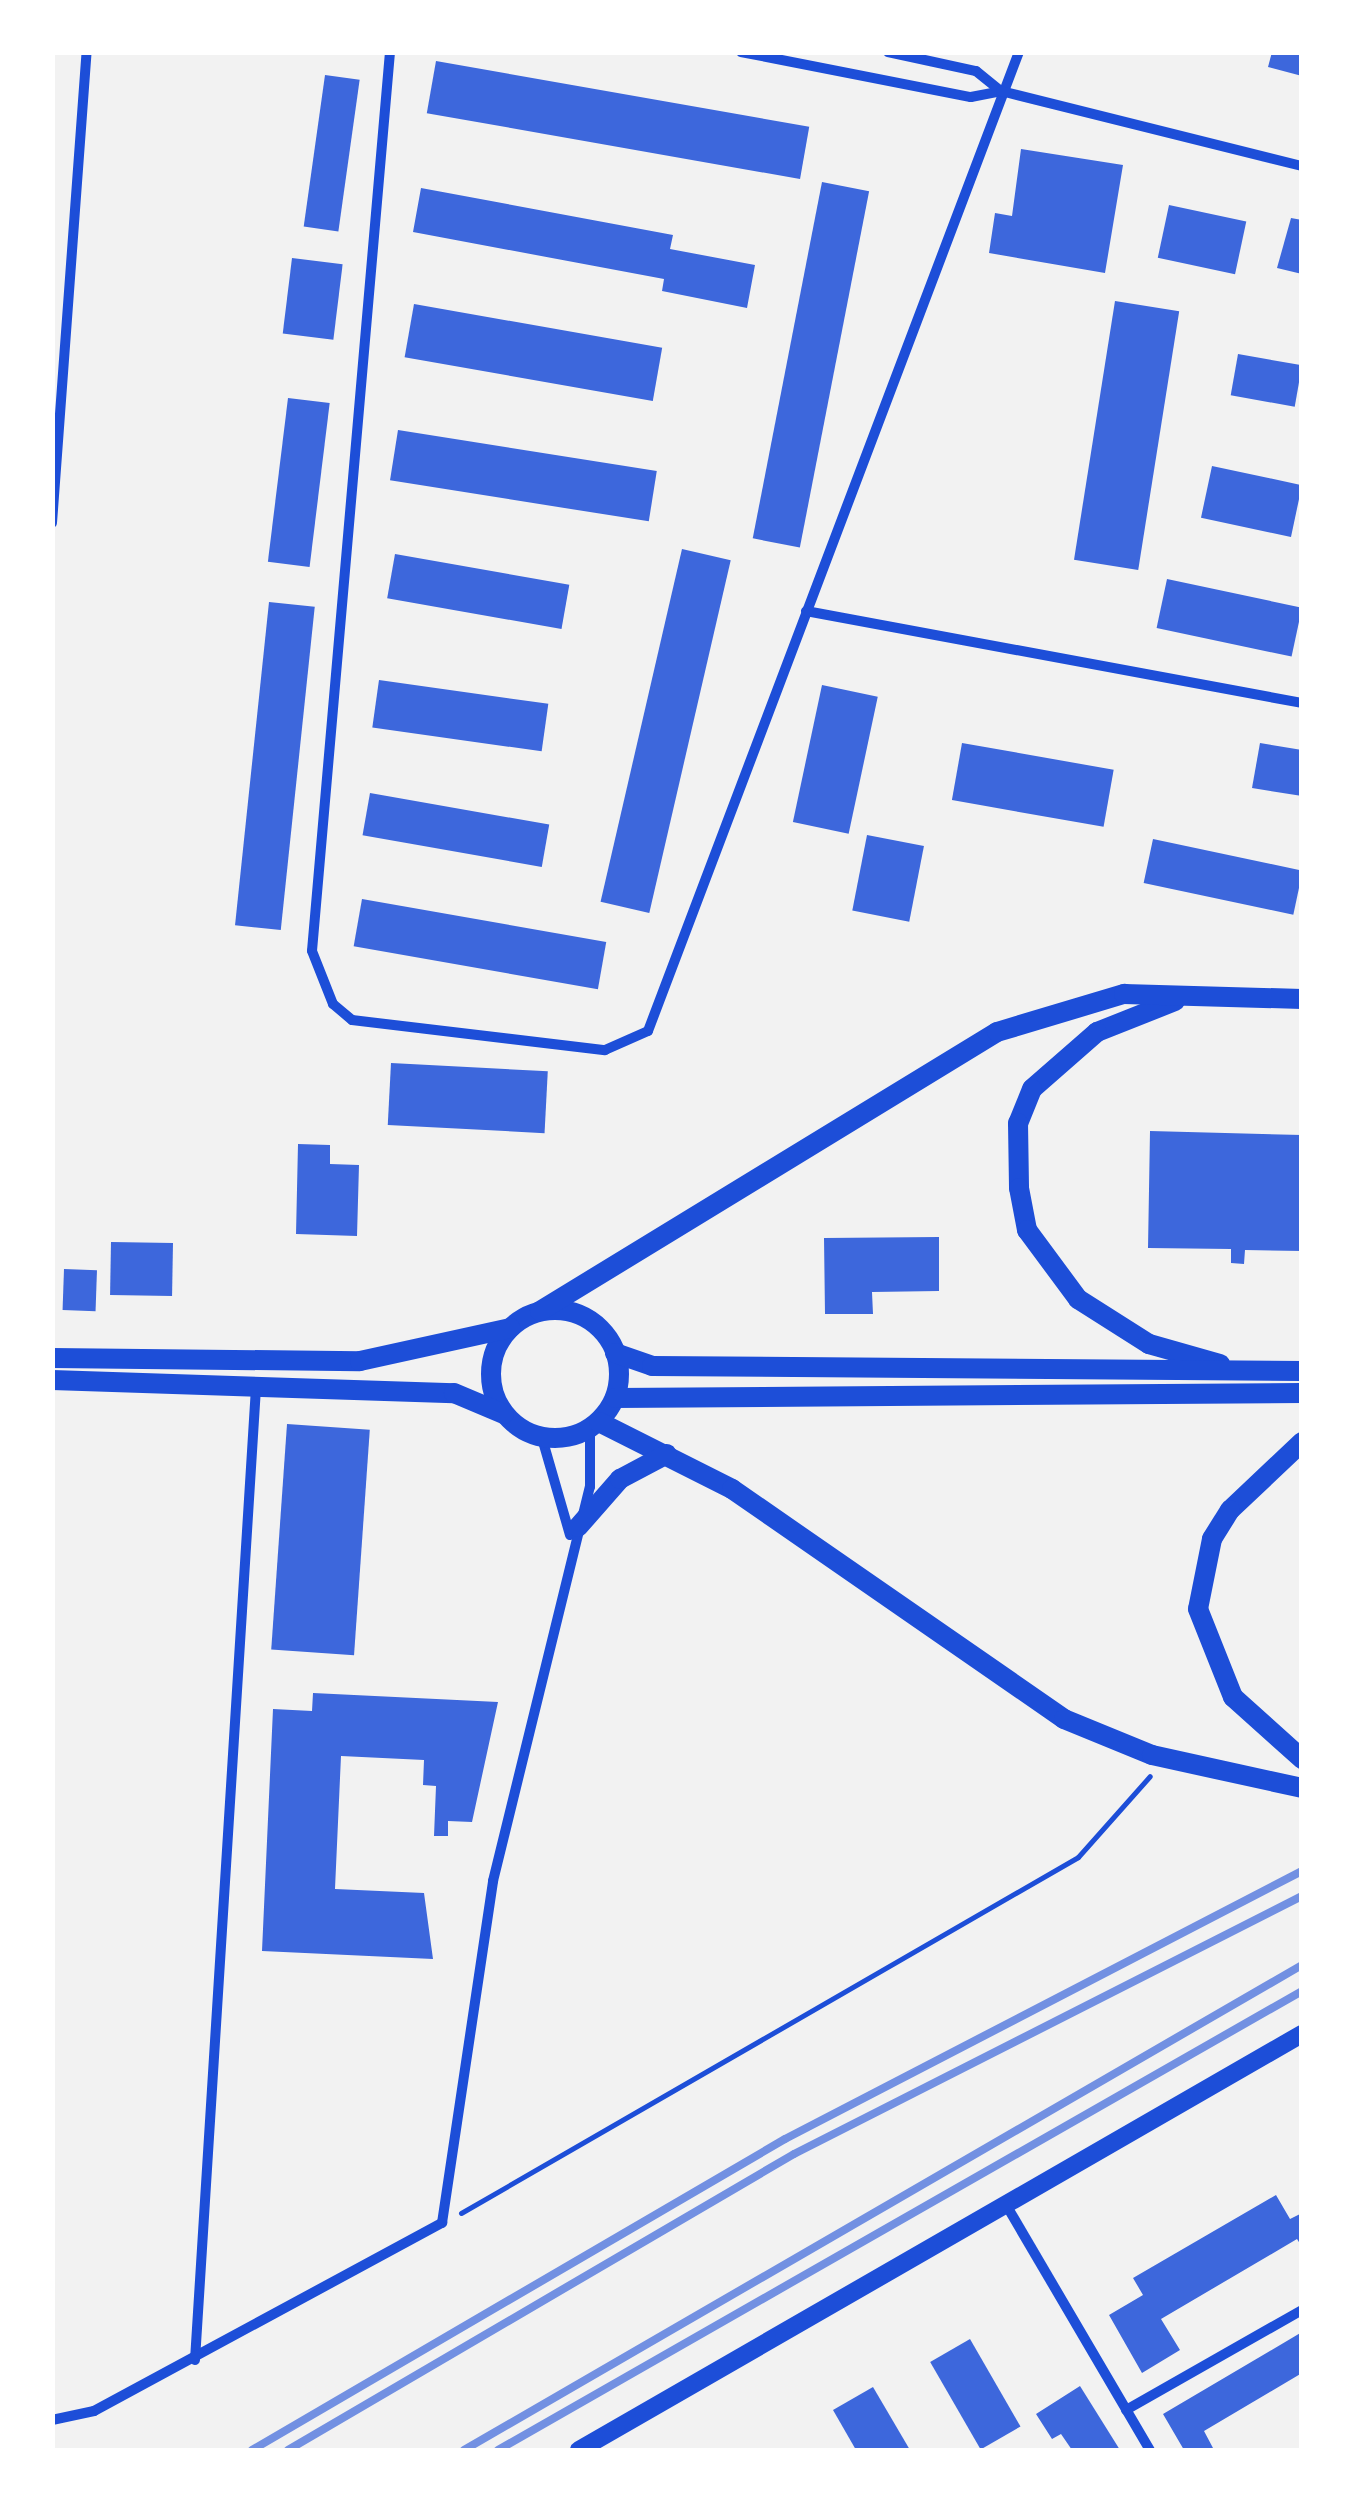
<!DOCTYPE html>
<style>
body{margin:0}
#map{position:relative;width:1354px;height:2503px;overflow:hidden;background:#f2f2f2;font-family:Overpass,sans-serif}
div>[style]{position:absolute}
.building>*{inset:0;background:#3d67dc;transform-origin:0 0}
.path>*{height:5px;margin:-2.5px;padding:0 2.5px;transform-origin:2.5px;border-radius:2.5px;background:#1d4ed8}
.minor>*{height:10px;margin:-5px;padding:0 5px;transform-origin:5px;border-radius:5px;background:#1d4ed8}
.tertiary>*{height:18px;margin:-9px;padding:0 9px;transform-origin:9px;border-radius:9px;background:#1d4ed8}
.primary>*{height:20px;margin:-10px;padding:0 10px;transform-origin:10px;border-radius:10px;background:#1d4ed8}
.primary>.ring{margin:-10px;padding:0;box-sizing:content-box;background:none;border:20px solid #1d4ed8;border-radius:50%}
.rail>*{height:8px;margin:-4px;padding:0 4px;transform-origin:4px;border-radius:4px;background:#7290e2}
span{translate:-50% -50%;white-space:nowrap;text-align:center;line-height:1.15;-webkit-text-stroke:8px #fff;paint-order:stroke}
.frame{position:absolute;inset:0;border:55px solid #fff;pointer-events:none}
</style>
<div id="map">
<div class="building">
<div style="clip-path:polygon(1272px 52px,1302px 52px,1302px 76px,1268px 67px)"></div>
<div style="left:436px;top:61px;width:379px;height:53px;rotate:10deg"></div>
<div style="left:325px;top:75px;width:35px;height:153px;rotate:8deg"></div>
<div style="clip-path:polygon(1021px 149px,1123px 165px,1105px 273px,989px 253px,995px 213px,1012px 216px)"></div>
<div style="left:822px;top:182px;width:48px;height:363px;rotate:11deg"></div>
<div style="clip-path:polygon(421px 188px,673px 235px,670px 249px,755px 265px,747px 308px,662px 291px,664px 279px,413px 232px)"></div>
<div style="left:1169px;top:205px;width:79px;height:54px;rotate:12deg"></div>
<div style="clip-path:polygon(1291px 218px,1302px 220px,1302px 274px,1277px 268px)"></div>
<div style="left:292px;top:258px;width:51px;height:76px;rotate:7deg"></div>
<div style="left:1115px;top:301px;width:65px;height:262px;rotate:9deg"></div>
<div style="left:414px;top:304px;width:252px;height:54px;rotate:10deg"></div>
<div style="left:1238px;top:354px;width:65px;height:42px;rotate:10deg"></div>
<div style="left:288px;top:398px;width:42px;height:165px;rotate:7deg"></div>
<div style="left:398px;top:430px;width:262px;height:51px;rotate:9deg"></div>
<div style="left:1212px;top:466px;width:92px;height:53px;rotate:12deg"></div>
<div style="left:682px;top:549px;width:50px;height:362px;rotate:13deg"></div>
<div style="left:395px;top:554px;width:177px;height:45px;rotate:10deg"></div>
<div style="left:1167px;top:579px;width:138px;height:50px;rotate:12deg"></div>
<div style="left:269px;top:602px;width:46px;height:325px;rotate:6deg"></div>
<div style="left:379px;top:680px;width:171px;height:48px;rotate:8deg"></div>
<div style="left:822px;top:685px;width:57px;height:140px;rotate:12deg"></div>
<div style="left:962px;top:743px;width:154px;height:58px;rotate:10deg"></div>
<div style="clip-path:polygon(1260px 743px,1302px 750px,1302px 796px,1252px 788px)"></div>
<div style="left:370px;top:793px;width:182px;height:43px;rotate:10deg"></div>
<div style="left:867px;top:835px;width:58px;height:77px;rotate:11deg"></div>
<div style="left:1153px;top:839px;width:153px;height:45px;rotate:12deg"></div>
<div style="left:362px;top:899px;width:248px;height:48px;rotate:10deg"></div>
<div style="left:391px;top:1063px;width:157px;height:62px;rotate:3deg"></div>
<div style="clip-path:polygon(1150px 1131px,1302px 1135px,1302px 1251px,1245px 1250px,1244px 1264px,1231px 1263px,1231px 1249px,1148px 1248px)"></div>
<div style="clip-path:polygon(298px 1144px,330px 1145px,330px 1164px,359px 1165px,357px 1236px,296px 1234px)"></div>
<div style="clip-path:polygon(939px 1237px,939px 1291px,872px 1292px,873px 1314px,825px 1314px,824px 1238px)"></div>
<div style="left:111px;top:1242px;width:62px;height:53px;rotate:1deg"></div>
<div style="left:64px;top:1269px;width:33px;height:41px;rotate:2deg"></div>
<div style="left:287px;top:1424px;width:83px;height:226px;rotate:4deg"></div>
<div style="clip-path:polygon(313px 1693px,498px 1702px,472px 1822px,448px 1821px,448px 1836px,434px 1836px,436px 1786px,423px 1785px,424px 1760px,341px 1756px,335px 1889px,424px 1893px,433px 1959px,262px 1951px,273px 1709px,312px 1711px)"></div>
<div style="clip-path:polygon(1276px 2195px,1290px 2219px,1302px 2213px,1302px 2247px,1297px 2239px,1161px 2319px,1180px 2350px,1142px 2373px,1109px 2315px,1143px 2295px,1133px 2278px)"></div>
<div style="clip-path:polygon(1302px 2332px,1302px 2373px,1204px 2431px,1213px 2448px,1184px 2450px,1163px 2414px)"></div>
<div style="left:970px;top:2339px;width:101px;height:46px;rotate:60deg"></div>
<div style="clip-path:polygon(1080px 2386px,1120px 2450px,1072px 2450px,1061px 2434px,1052px 2439px,1036px 2414px)"></div>
<div style="clip-path:polygon(873px 2387px,910px 2450px,856px 2450px,833px 2410px)"></div>
</div>
<div class="path">
<div style="left:461px;top:2213px;width:712px;rotate:-29.98deg"></div>
<div style="left:1078px;top:1857px;width:108px;rotate:-48.4deg"></div>
</div>
<div class="minor">
<div style="left:390px;top:52px;width:902px;rotate:94.96deg"></div>
<div style="left:312px;top:951px;width:57px;rotate:68.4deg"></div>
<div style="left:333px;top:1004px;width:25px;rotate:40deg"></div>
<div style="left:352px;top:1020px;width:255px;rotate:6.8deg"></div>
<div style="left:605px;top:1050px;width:47px;rotate:-23.8deg"></div>
<div style="left:648px;top:1031px;width:1047px;rotate:-69.25deg"></div>
<div style="left:741px;top:52px;width:234px;rotate:11.1deg"></div>
<div style="left:971px;top:97px;width:31px;rotate:-11deg"></div>
<div style="left:888px;top:52px;width:90px;rotate:12.2deg"></div>
<div style="left:976px;top:71px;width:32px;rotate:39deg"></div>
<div style="left:1001px;top:91px;width:310px;rotate:14deg"></div>
<div style="left:52px;top:523px;width:472px;rotate:-85.8deg"></div>
<div style="left:806px;top:611px;width:504px;rotate:10.51deg"></div>
<div style="left:542px;top:1438px;width:101px;rotate:73.9deg"></div>
<div style="left:1005px;top:2203px;width:286px;rotate:59.6deg"></div>
<div style="left:195px;top:2360px;width:974px;rotate:-86.41deg"></div>
<div style="left:1126px;top:2410px;width:202px;rotate:-29.6deg"></div>
<div style="left:52px;top:2420px;width:43px;rotate:-12.1deg"></div>
<div style="left:94px;top:2411px;width:396px;rotate:-28.4deg"></div>
<div style="left:442px;top:2223px;width:346px;rotate:-81.5deg"></div>
<div style="left:493px;top:1881px;width:406px;rotate:-76.2deg"></div>
<div style="left:590px;top:1487px;width:59px;rotate:-90deg"></div>
</div>
<div class="tertiary">
<div style="left:579px;top:2450px;width:834px;rotate:-29.92deg"></div>
</div>
<div class="primary">
<div style="left:1175px;top:1001px;width:84px;rotate:158.3deg"></div>
<div style="left:1097px;top:1032px;width:86px;rotate:138.8deg"></div>
<div style="left:1032px;top:1089px;width:37px;rotate:112deg"></div>
<div style="left:1018px;top:1123px;width:65px;rotate:89.1deg"></div>
<div style="left:1019px;top:1188px;width:43px;rotate:79.2deg"></div>
<div style="left:1027px;top:1230px;width:86px;rotate:53.5deg"></div>
<div style="left:1078px;top:1299px;width:84px;rotate:32.4deg"></div>
<div style="left:1149px;top:1344px;width:74px;rotate:15.7deg"></div>
<div class="ring" style="left:491px;top:1310px;width:108px;height:108px"></div>
<div style="left:540px;top:1311px;width:535px;rotate:-31.4deg"></div>
<div style="left:997px;top:1032px;width:133px;rotate:-16.7deg"></div>
<div style="left:1124px;top:994px;width:178px;rotate:1.6deg"></div>
<div style="left:615px;top:1353px;width:39px;rotate:19deg"></div>
<div style="left:652px;top:1366px;width:650px;rotate:0.44deg"></div>
<div style="left:52px;top:1358px;width:308px;rotate:0.6deg"></div>
<div style="left:360px;top:1361px;width:154px;rotate:-12.4deg"></div>
<div style="left:52px;top:1380px;width:402px;rotate:1.9deg"></div>
<div style="left:454px;top:1393px;width:54px;rotate:22.8deg"></div>
<div style="left:615px;top:1398px;width:687px;rotate:-0.42deg"></div>
<div style="left:599px;top:1422px;width:149px;rotate:26.7deg"></div>
<div style="left:732px;top:1489px;width:404px;rotate:34.7deg"></div>
<div style="left:1064px;top:1719px;width:95px;rotate:22.2deg"></div>
<div style="left:1152px;top:1755px;width:154px;rotate:12.4deg"></div>
<div style="left:1302px;top:1442px;width:99px;rotate:136.6deg"></div>
<div style="left:1230px;top:1510px;width:34px;rotate:122deg"></div>
<div style="left:1212px;top:1539px;width:71px;rotate:101.3deg"></div>
<div style="left:1198px;top:1609px;width:95px;rotate:68.3deg"></div>
<div style="left:1233px;top:1697px;width:93px;rotate:41.9deg"></div>
<div style="left:578px;top:1527px;width:64px;rotate:-48.8deg"></div>
<div style="left:620px;top:1479px;width:53px;rotate:-28deg"></div>
</div>
<div class="rail">
<div style="left:252px;top:2450px;width:617px;rotate:-30.26deg"></div>
<div style="left:785px;top:2139px;width:582px;rotate:-27.4deg"></div>
<div style="left:288px;top:2450px;width:586px;rotate:-30.33deg"></div>
<div style="left:794px;top:2154px;width:570px;rotate:-26.92deg"></div>
<div style="left:464px;top:2450px;width:968px;rotate:-30.06deg"></div>
<div style="left:498px;top:2450px;width:926px;rotate:-29.72deg"></div>
</div>
<div class="frame"></div>
</div>
